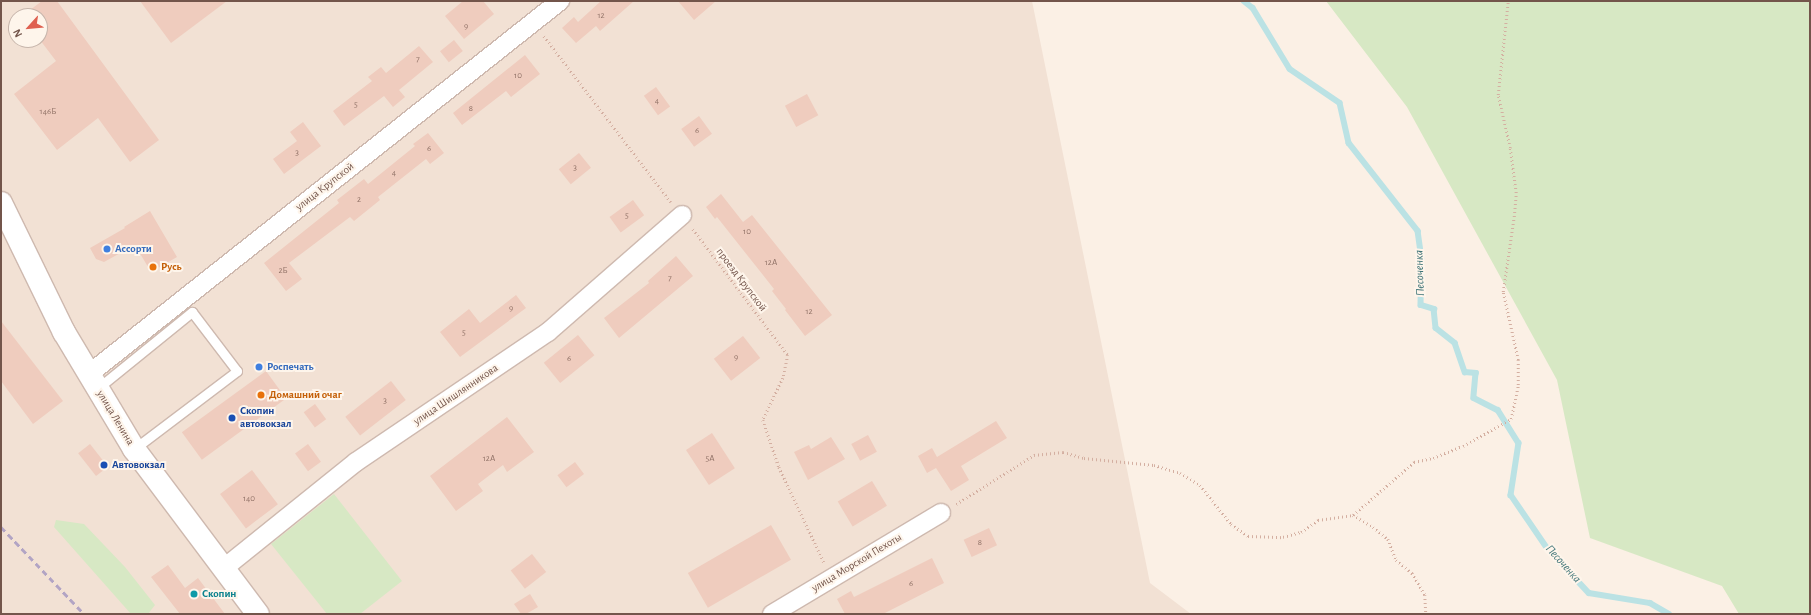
<!DOCTYPE html>
<meta charset="utf-8">
<style>
body{margin:0}
#map{position:relative;width:1811px;height:615px;overflow:hidden;background:#fbf0e5;font-family:"Alegreya Sans",sans-serif}
div>[style]{position:absolute}
.residential>*{inset:0;background:#f2e1d4}
.green>*{inset:0;background:#d7e8c4}
.stream>*{height:5.5px;margin:-2.75px;padding:0 2.75px;transform-origin:2.75px;border-radius:2.75px;background:#bbe2e4}
.building>*{inset:0;background:#efccbe;transform-origin:0 0}
.path>*{height:2.5px;margin-top:-1.25px;transform-origin:0;background:repeating-linear-gradient(90deg,#d4afa1 0 1px,transparent 0 4px)}
.roads{filter:drop-shadow(1px 0 #ceb9af) drop-shadow(-1px 0 #ceb9af) drop-shadow(0 1px #ceb9af) drop-shadow(0 -1px #ceb9af)}
.lane>*{height:9px;margin:-4.5px;padding:0 4.5px;transform-origin:4.5px;border-radius:4.5px;background:#fff}
.street>*{height:18px;margin:-9px;padding:0 9px;transform-origin:9px;border-radius:9px;background:#fff}
.secondary>*{height:22px;margin:-11px;padding:0 11px;transform-origin:11px;border-radius:11px;background:#fff}
.rail>*{height:3px;margin-top:-1.5px;transform-origin:0;background:repeating-linear-gradient(90deg,#b2a4c4 0 6px,transparent 0 10px)}
.dots>*{width:11px;height:11px;translate:-50% -50%;box-sizing:border-box;border:2px solid #fef5eb;border-radius:50%}
span{translate:-50% -50%;white-space:nowrap;text-align:center;line-height:1.15;-webkit-text-stroke:4px #fef5eb;paint-order:stroke}
.number-label{font-size:9px;color:#927368}
.number-label span{-webkit-text-stroke-width:0}
.street-label{font-size:11px;color:#73554b}
.shop-label{font-size:11px;color:#366cbe;font-weight:700}
.left{translate:0 -50%;text-align:left}
.food-label{font-size:11px;color:#c56008;font-weight:700}
.transit-label{font-size:11px;color:#164399;font-weight:700}
.culture-label{font-size:11px;color:#0d838f;font-weight:700}
.water-label{font-size:12px;color:#407578;font-style:italic}
.frame{position:absolute;inset:0;border:2px solid #73554b;pointer-events:none}
.north{position:absolute;left:8px;top:8px;width:40px;height:40px;box-sizing:border-box;background:#fef5eb;border:1px solid #c6b5ab;border-radius:50%;rotate:243deg;font-size:11px;font-weight:700;line-height:16px;text-align:center;color:#73554b}
.north::after{content:'';display:block;margin:auto;width:14px;height:18px;background:#df6050;clip-path:polygon(50% 0,100% 100%,50% 72%,0 100%)}
</style>
<div id="map">
<div class="residential">
<div style="clip-path:polygon(evenodd,1px 1px,1032px 1px,1150px 583px,1191px 614px,1px 614px,1px 1px,16px 16px,40px 16px,40px 40px,16px 40px,16px 16px)"></div>
</div>
<div class="green">
<div style="clip-path:polygon(1326px 1px,1810px 1px,1810px 614px,1739px 614px,1722px 586px,1590px 538px,1557px 380px,1407px 107px)"></div>
<div style="clip-path:polygon(334px 494px,402px 581px,360px 614px,327px 614px,271px 544px)"></div>
<div style="clip-path:polygon(56px 520px,84px 524px,125px 567px,155px 605px,148px 614px,131px 614px,54px 527px)"></div>
</div>
<div class="stream">
<div style="left:1244px;top:1px;width:11px;rotate:38deg"></div>
<div style="left:1253px;top:8px;width:71px;rotate:58.8deg"></div>
<div style="left:1290px;top:69px;width:60px;rotate:34.2deg"></div>
<div style="left:1340px;top:103px;width:41px;rotate:77.3deg"></div>
<div style="left:1349px;top:143px;width:112px;rotate:51.9deg"></div>
<div style="left:1418px;top:231px;width:29px;rotate:82deg"></div>
<div style="left:1422px;top:260px;width:45px;rotate:91.3deg"></div>
<div style="left:1421px;top:305px;width:14px;rotate:17deg"></div>
<div style="left:1434px;top:309px;width:19px;rotate:84deg"></div>
<div style="left:1436px;top:328px;width:24px;rotate:38deg"></div>
<div style="left:1455px;top:343px;width:31px;rotate:71deg"></div>
<div style="left:1465px;top:372px;width:11px;rotate:5deg"></div>
<div style="left:1476px;top:373px;width:25px;rotate:95deg"></div>
<div style="left:1474px;top:398px;width:27px;rotate:27deg"></div>
<div style="left:1498px;top:410px;width:39px;rotate:58deg"></div>
<div style="left:1519px;top:443px;width:53px;rotate:98.7deg"></div>
<div style="left:1511px;top:495px;width:65px;rotate:55.6deg"></div>
<div style="left:1548px;top:549px;width:60px;rotate:47deg"></div>
<div style="left:1589px;top:593px;width:62px;rotate:9.3deg"></div>
<div style="left:1650px;top:603px;width:22px;rotate:30deg"></div>
</div>
<div class="building">
<div style="clip-path:polygon(42px 1px,57px 1px,159px 140px,130px 162px,98px 118px,57px 150px,14px 94px,56px 61px,40px 40px,40px 16px,22px 16px)"></div>
<div style="clip-path:polygon(140px 1px,227px 1px,171px 43px)"></div>
<div style="clip-path:polygon(463px 1px,483px 1px,494px 14px,464px 39px,445px 16px)"></div>
<div style="clip-path:polygon(601px 1px,634px 1px,600px 31px,596px 26px,576px 43px,562px 28px,574px 17px,578px 22px)"></div>
<div style="clip-path:polygon(678px 1px,716px 1px,694px 20px)"></div>
<div style="left:454px;top:40px;width:14px;height:18px;rotate:51deg"></div>
<div style="clip-path:polygon(419px 46px,433px 62px,399px 90px,405px 97px,393px 107px,384px 96px,344px 126px,333px 111px,372px 81px,368px 77px,381px 67px,386px 73px)"></div>
<div style="clip-path:polygon(525px 55px,540px 74px,511px 97px,506px 91px,462px 125px,453px 113px)"></div>
<div style="left:656px;top:87px;width:24px;height:15px;rotate:54deg"></div>
<div style="left:807px;top:94px;width:24px;height:25px;rotate:62deg"></div>
<div style="left:699px;top:116px;width:22px;height:22px;rotate:54deg"></div>
<div style="clip-path:polygon(303px 122px,321px 146px,284px 174px,273px 159px,297px 141px,290px 132px)"></div>
<div style="clip-path:polygon(428px 133px,444px 153px,430px 164px,426px 159px,378px 197px,380px 200px,354px 221px,350px 217px,289px 263px,302px 279px,286px 291px,264px 263px,339px 203px,337px 200px,364px 179px,368px 184px,415px 146px,413px 144px)"></div>
<div style="left:579px;top:153px;width:19px;height:26px;rotate:51deg"></div>
<div style="clip-path:polygon(721px 194px,743px 222px,752px 215px,832px 315px,805px 336px,785px 310px,786px 309px,772px 291px,774px 289px,717px 217px,715px 219px,706px 207px)"></div>
<div style="left:633px;top:200px;width:19px;height:29px;rotate:54deg"></div>
<div style="clip-path:polygon(150px 211px,177px 257px,151px 272px,135px 245px,104px 262px,96px 259px,90px 248px,125px 228px,124px 227px)"></div>
<div style="clip-path:polygon(676px 256px,693px 276px,619px 338px,604px 318px,649px 283px,648px 281px)"></div>
<div style="clip-path:polygon(516px 295px,526px 308px,460px 357px,440px 332px,469px 309px,480px 323px)"></div>
<div style="clip-path:polygon(1px 321px,63px 401px,33px 424px,1px 381px)"></div>
<div style="left:578px;top:335px;width:26px;height:44px;rotate:51deg"></div>
<div style="left:743px;top:336px;width:28px;height:37px;rotate:52deg"></div>
<div style="left:266px;top:371px;width:34px;height:104px;rotate:54deg"></div>
<div style="left:391px;top:381px;width:24px;height:58px;rotate:52deg"></div>
<div style="left:315px;top:404px;width:19px;height:14px;rotate:54deg"></div>
<div style="clip-path:polygon(507px 417px,534px 452px,507px 472px,503px 465px,478px 484px,483px 491px,456px 511px,430px 476px)"></div>
<div style="clip-path:polygon(996px 421px,1007px 438px,961px 466px,969px 480px,951px 491px,936px 468px,927px 473px,918px 456px,932px 448px,937px 457px)"></div>
<div style="left:712px;top:433px;width:42px;height:31px;rotate:57deg"></div>
<div style="left:868px;top:435px;width:19px;height:19px;rotate:62deg"></div>
<div style="clip-path:polygon(831px 437px,845px 459px,808px 480px,794px 452px,809px 445px,811px 449px)"></div>
<div style="left:90px;top:444px;width:29px;height:15px;rotate:52deg"></div>
<div style="left:308px;top:444px;width:22px;height:16px;rotate:54deg"></div>
<div style="left:575px;top:462px;width:15px;height:22px;rotate:53deg"></div>
<div style="left:252px;top:470px;width:43px;height:40px;rotate:53deg"></div>
<div style="left:872px;top:481px;width:29px;height:40px;rotate:59deg"></div>
<div style="left:771px;top:525px;width:40px;height:96px;rotate:60deg"></div>
<div style="left:989px;top:528px;width:19px;height:28px;rotate:65deg"></div>
<div style="left:532px;top:554px;width:23px;height:27px;rotate:52deg"></div>
<div style="clip-path:polygon(932px 558px,944px 583px,883px 614px,845px 614px,837px 599px,851px 591px,854px 597px)"></div>
<div style="clip-path:polygon(168px 565px,185px 588px,198px 578px,225px 614px,180px 614px,151px 577px)"></div>
<div style="clip-path:polygon(530px 594px,538px 607px,526px 614px,521px 614px,514px 604px)"></div>
</div>
<div class="path">
<div style="left:544px;top:36px;width:209px;rotate:52.6deg"></div>
<div style="left:693px;top:229px;width:158px;rotate:53deg"></div>
<div style="left:788px;top:355px;width:24px;rotate:102deg"></div>
<div style="left:783px;top:378px;width:47px;rotate:115.5deg"></div>
<div style="left:763px;top:420px;width:50px;rotate:71.2deg"></div>
<div style="left:779px;top:467px;width:105px;rotate:64.7deg"></div>
<div style="left:956px;top:504px;width:92px;rotate:-32.1deg"></div>
<div style="left:1034px;top:455px;width:29px;rotate:-6deg"></div>
<div style="left:1063px;top:452px;width:22px;rotate:16deg"></div>
<div style="left:1084px;top:458px;width:70px;rotate:5.7deg"></div>
<div style="left:1154px;top:465px;width:27px;rotate:17deg"></div>
<div style="left:1180px;top:473px;width:23px;rotate:31deg"></div>
<div style="left:1200px;top:485px;width:50px;rotate:51.5deg"></div>
<div style="left:1231px;top:524px;width:21px;rotate:35deg"></div>
<div style="left:1248px;top:536px;width:35px;rotate:2deg"></div>
<div style="left:1283px;top:537px;width:19px;rotate:-16deg"></div>
<div style="left:1301px;top:532px;width:21px;rotate:-35deg"></div>
<div style="left:1318px;top:520px;width:35px;rotate:-8deg"></div>
<div style="left:1353px;top:515px;width:23px;rotate:31deg"></div>
<div style="left:1373px;top:527px;width:19px;rotate:39deg"></div>
<div style="left:1388px;top:539px;width:22px;rotate:69deg"></div>
<div style="left:1396px;top:560px;width:21px;rotate:39deg"></div>
<div style="left:1412px;top:573px;width:26px;rotate:59deg"></div>
<div style="left:1425px;top:595px;width:19px;rotate:87deg"></div>
<div style="left:1353px;top:515px;width:81px;rotate:-41deg"></div>
<div style="left:1414px;top:462px;width:19px;rotate:-12deg"></div>
<div style="left:1433px;top:458px;width:32px;rotate:-22deg"></div>
<div style="left:1463px;top:446px;width:55px;rotate:-29.4deg"></div>
<div style="left:1511px;top:419px;width:35px;rotate:-78deg"></div>
<div style="left:1518px;top:385px;width:25px;rotate:-90deg"></div>
<div style="left:1518px;top:360px;width:70px;rotate:-102.4deg"></div>
<div style="left:1503px;top:292px;width:76px;rotate:-81.7deg"></div>
<div style="left:1514px;top:217px;width:24px;rotate:-85deg"></div>
<div style="left:1516px;top:193px;width:45px;rotate:-97.6deg"></div>
<div style="left:1510px;top:148px;width:54px;rotate:-102.8deg"></div>
<div style="left:1498px;top:95px;width:95px;rotate:-83.9deg"></div>
</div>
<div class="roads">
<div class="lane">
<div style="left:98px;top:388px;width:121px;rotate:-39deg"></div>
<div style="left:192px;top:312px;width:74px;rotate:52.7deg"></div>
<div style="left:237px;top:371px;width:129px;rotate:142.9deg"></div>
</div>
<div class="street">
<div style="left:89px;top:374px;width:601px;rotate:-38.38deg"></div>
<div style="left:224px;top:568px;width:169px;rotate:-38.8deg"></div>
<div style="left:356px;top:462px;width:232px;rotate:-34.1deg"></div>
<div style="left:548px;top:332px;width:178px;rotate:-41.1deg"></div>
<div style="left:772px;top:614px;width:197px;rotate:-30.9deg"></div>
</div>
<div class="secondary">
<div style="left:1px;top:203px;width:144px;rotate:64deg"></div>
<div style="left:64px;top:332px;width:136px;rotate:59.1deg"></div>
<div style="left:134px;top:449px;width:206px;rotate:53.1deg"></div>
</div>
</div>
<div class="rail">
<div style="left:1px;top:527px;width:120px;rotate:46.3deg"></div>
</div>
<div class="dots">
<div style="left:107px;top:249px;background:#3f7fe0"></div>
<div style="left:153px;top:267px;background:#e8710a"></div>
<div style="left:259px;top:367px;background:#3f7fe0"></div>
<div style="left:261px;top:395px;background:#e8710a"></div>
<div style="left:232px;top:418px;background:#1a4fb4"></div>
<div style="left:104px;top:465px;background:#1a4fb4"></div>
<div style="left:194px;top:594px;background:#0f9aa8"></div>
</div>
<div class="number-label">
<span style="left:601px;top:16px">12</span>
<span style="left:466px;top:27px">9</span>
<span style="left:418px;top:60px">7</span>
<span style="left:518px;top:76px">10</span>
<span style="left:657px;top:101px">4</span>
<span style="left:356px;top:105px">5</span>
<span style="left:471px;top:109px">8</span>
<span style="left:48px;top:112px">146Б</span>
<span style="left:697px;top:131px">6</span>
<span style="left:429px;top:149px">6</span>
<span style="left:297px;top:153px">3</span>
<span style="left:575px;top:168px">3</span>
<span style="left:394px;top:173px">4</span>
<span style="left:359px;top:200px">2</span>
<span style="left:627px;top:216px">5</span>
<span style="left:747px;top:232px">10</span>
<span style="left:771px;top:263px">12А</span>
<span style="left:283px;top:271px">2Б</span>
<span style="left:670px;top:279px">7</span>
<span style="left:511px;top:309px">9</span>
<span style="left:809px;top:312px">12</span>
<span style="left:464px;top:333px">5</span>
<span style="left:736px;top:358px">9</span>
<span style="left:569px;top:359px">6</span>
<span style="left:385px;top:401px">3</span>
<span style="left:489px;top:459px">12А</span>
<span style="left:710px;top:459px">5А</span>
<span style="left:249px;top:499px">140</span>
<span style="left:980px;top:543px">8</span>
<span style="left:911px;top:584px">6</span>
</div>
<div class="street-label">
<span style="left:325px;top:187px;rotate:-38deg">улица Крупской</span>
<span style="left:741px;top:280px;rotate:53deg">проезд Крупской</span>
<span style="left:456px;top:395px;rotate:-34deg">улица Шишлянникова</span>
<span style="left:115px;top:418px;rotate:59deg">улица Ленина</span>
<span style="left:857px;top:563px;rotate:-31deg">улица Морской Пехоты</span>
</div>
<div class="shop-label">
<span class="left" style="left:115px;top:249px">Ассорти</span>
<span class="left" style="left:267px;top:367px">Роспечать</span>
</div>
<div class="food-label">
<span class="left" style="left:161px;top:267px">Русь</span>
<span class="left" style="left:269px;top:395px">Домашний очаг</span>
</div>
<div class="transit-label">
<span class="left" style="left:240px;top:418px">Скопин<br>автовокзал</span>
<span class="left" style="left:112px;top:465px">Автовокзал</span>
</div>
<div class="culture-label">
<span class="left" style="left:202px;top:594px">Скопин</span>
</div>
<div class="water-label">
<span style="left:1420px;top:273px;rotate:-92deg">Песоченка</span>
<span style="left:1563px;top:564px;rotate:48deg">Песоченка</span>
</div>
<div class="frame"></div>
<div class="north">N</div>
</div>
